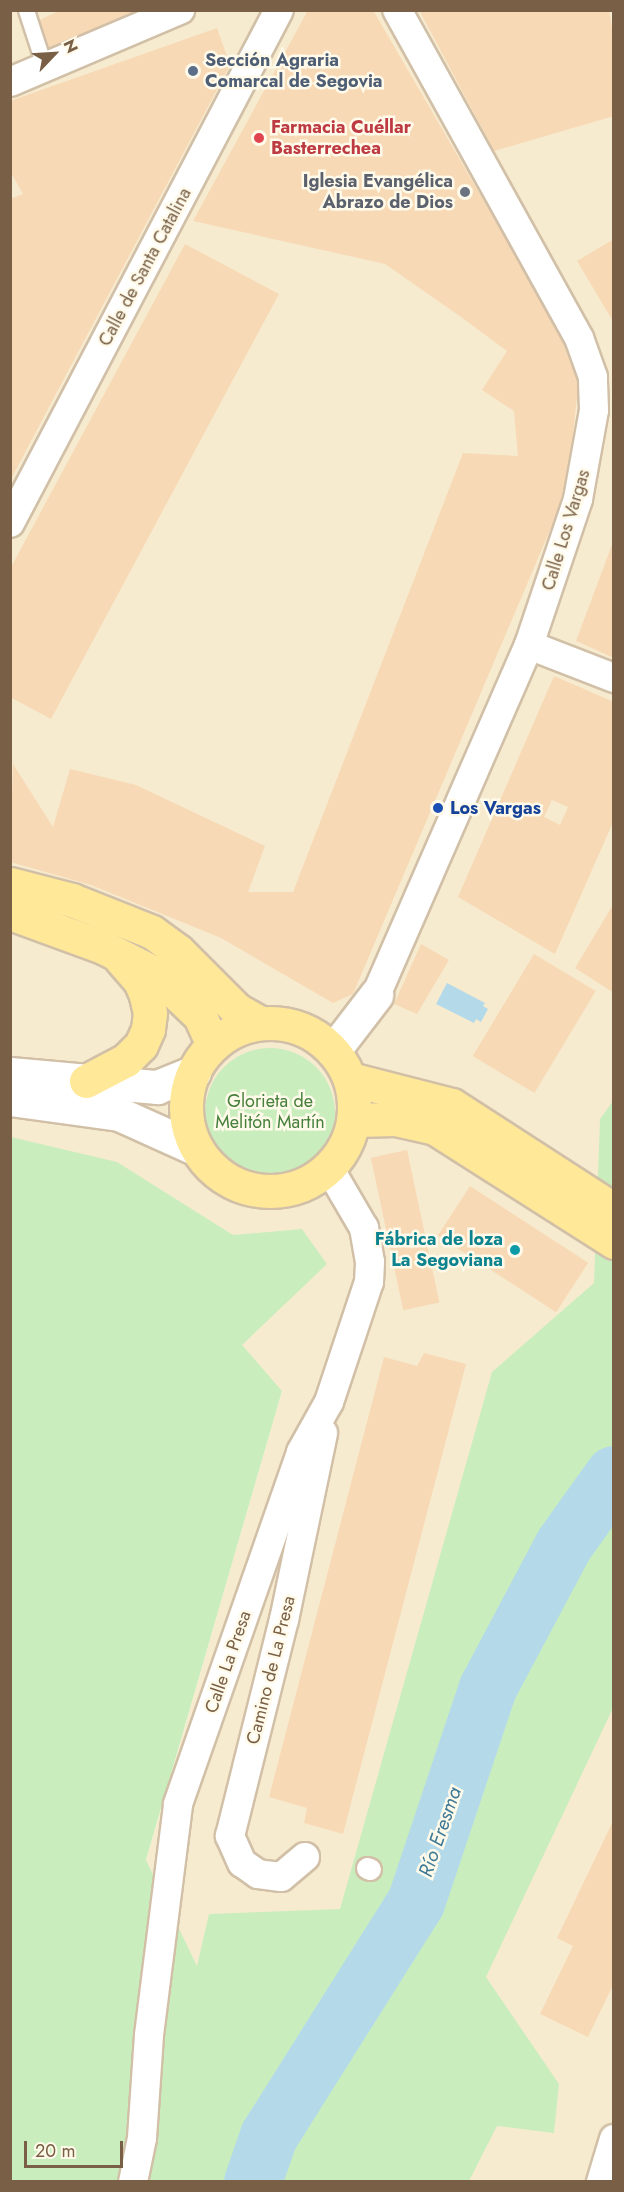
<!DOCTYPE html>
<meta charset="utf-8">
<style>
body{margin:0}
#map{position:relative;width:624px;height:2192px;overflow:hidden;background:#fff7e1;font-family:Jost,sans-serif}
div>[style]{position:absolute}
.residential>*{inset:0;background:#f7ebcf}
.green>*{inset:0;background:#caedbe}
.round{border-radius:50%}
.water>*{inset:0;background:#b4daea}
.river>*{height:58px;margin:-29px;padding:0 29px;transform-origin:29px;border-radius:29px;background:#b4daea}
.building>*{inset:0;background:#f7d9b6;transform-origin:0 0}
.roads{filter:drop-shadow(2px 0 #d1c0a7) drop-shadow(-2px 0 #d1c0a7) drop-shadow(0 2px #d1c0a7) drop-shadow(0 -2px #d1c0a7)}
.service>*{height:15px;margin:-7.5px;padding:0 7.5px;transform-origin:7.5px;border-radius:7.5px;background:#fff}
.pedestrian>*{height:21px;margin:-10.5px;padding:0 10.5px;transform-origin:10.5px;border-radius:10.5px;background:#fff}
.minor>*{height:28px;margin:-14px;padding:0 14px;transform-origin:14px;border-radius:14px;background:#fff}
.tertiary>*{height:33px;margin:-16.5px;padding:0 16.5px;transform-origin:16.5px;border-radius:16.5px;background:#fff}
.secondary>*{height:33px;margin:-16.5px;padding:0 16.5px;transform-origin:16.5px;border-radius:16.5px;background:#fff}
.primary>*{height:33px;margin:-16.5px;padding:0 16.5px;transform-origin:16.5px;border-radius:16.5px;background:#ffe898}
.primary>.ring{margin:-16.5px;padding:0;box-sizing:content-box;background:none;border:33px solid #ffe898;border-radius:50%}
.dots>*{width:16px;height:16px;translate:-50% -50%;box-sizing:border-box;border:3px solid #fffaea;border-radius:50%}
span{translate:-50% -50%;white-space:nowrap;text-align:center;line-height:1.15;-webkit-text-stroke:5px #fffaea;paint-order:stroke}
.service-label{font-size:18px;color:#4e5e75;font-weight:700}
.left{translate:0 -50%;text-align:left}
.health-label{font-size:18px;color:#be3a42;font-weight:700}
.worship-label{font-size:18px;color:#5b616d;font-weight:700}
.right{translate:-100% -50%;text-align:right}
.street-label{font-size:18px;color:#785f45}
.transit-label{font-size:18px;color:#164399;font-weight:700}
.park-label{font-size:18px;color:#46803c}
.culture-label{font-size:18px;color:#0d838f;font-weight:700}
.water-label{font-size:20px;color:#3f7a96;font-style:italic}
.frame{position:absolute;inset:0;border:12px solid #785f45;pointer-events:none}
.north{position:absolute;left:24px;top:24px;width:60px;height:60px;-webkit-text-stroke:4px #fffaea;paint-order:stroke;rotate:65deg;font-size:16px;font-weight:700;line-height:24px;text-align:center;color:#785f45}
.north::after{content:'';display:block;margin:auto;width:21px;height:27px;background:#785f45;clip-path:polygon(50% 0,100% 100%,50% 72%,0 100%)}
.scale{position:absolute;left:24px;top:2141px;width:99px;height:27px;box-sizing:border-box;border:3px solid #785f45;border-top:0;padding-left:8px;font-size:18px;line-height:21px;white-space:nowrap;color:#785f45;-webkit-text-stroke:4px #fffaea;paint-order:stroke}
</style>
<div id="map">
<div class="residential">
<div style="clip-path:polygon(11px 11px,613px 11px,613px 2181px,289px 2181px,197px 1967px,146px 1861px,282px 1391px,11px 1253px)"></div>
</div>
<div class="green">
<div class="round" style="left:205px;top:1048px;width:130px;height:130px"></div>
<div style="clip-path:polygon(613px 1101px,613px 1708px,486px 1977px,559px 2084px,554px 2133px,497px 2126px,469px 2181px,11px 2182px,11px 1137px,117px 1162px,233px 1235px,302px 1229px,327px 1264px,242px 1345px,282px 1391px,146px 1860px,197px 1966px,209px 1914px,340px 1909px,492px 1372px,594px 1283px,600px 1119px)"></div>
</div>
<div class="water">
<div style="clip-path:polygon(447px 983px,485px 1003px,483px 1006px,488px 1009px,481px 1022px,476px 1019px,474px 1023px,436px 1004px)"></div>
</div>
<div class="river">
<div style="left:253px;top:2182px;width:49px;rotate:-70.8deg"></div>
<div style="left:269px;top:2136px;width:275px;rotate:-57.8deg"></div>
<div style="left:416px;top:1903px;width:227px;rotate:-71.5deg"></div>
<div style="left:488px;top:1688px;width:162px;rotate:-62deg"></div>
<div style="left:564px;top:1545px;width:86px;rotate:-54.5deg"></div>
</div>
<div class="building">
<div style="clip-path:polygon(61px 10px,156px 10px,47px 57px,35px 22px)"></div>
<div style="clip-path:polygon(308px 10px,373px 10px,575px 358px,578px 388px,567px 490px,353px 994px,333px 1003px,221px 938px,91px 885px,10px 862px,13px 764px,53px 827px,70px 769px,136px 785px,265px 846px,248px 892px,293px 892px,463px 453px,518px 456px,514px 411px,482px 390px,507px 351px,461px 317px,385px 264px,193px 221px)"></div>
<div style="clip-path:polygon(419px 10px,609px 10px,614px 39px,614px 116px,494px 151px)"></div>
<div style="clip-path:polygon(217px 28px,230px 65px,10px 481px,10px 199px,23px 194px,10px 171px,10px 101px)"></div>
<div style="clip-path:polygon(614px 239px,614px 323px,577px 261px)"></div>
<div style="clip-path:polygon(185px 244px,279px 294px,51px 719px,10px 697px,10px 569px)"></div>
<div style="clip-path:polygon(613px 542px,614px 542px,614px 658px,576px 641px)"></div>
<div style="clip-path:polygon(evenodd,554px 676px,614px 702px,614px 820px,555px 954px,458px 897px,554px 676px,552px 800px,568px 807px,560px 825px,544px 817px,552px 800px)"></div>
<div style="clip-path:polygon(614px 903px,614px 993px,575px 968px)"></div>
<div style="clip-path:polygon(421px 944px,449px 960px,417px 1014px,394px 1004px)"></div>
<div style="left:534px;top:954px;width:72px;height:119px;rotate:31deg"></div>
<div style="left:407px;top:1150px;width:156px;height:37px;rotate:78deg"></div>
<div style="left:470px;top:1186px;width:141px;height:59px;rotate:33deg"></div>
<div style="clip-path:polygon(424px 1353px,466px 1364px,343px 1834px,304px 1823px,307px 1808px,269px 1797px,384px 1357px,417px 1366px)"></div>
<div style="clip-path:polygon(614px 1819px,614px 1983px,588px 2037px,540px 2014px,573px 1946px,557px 1938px)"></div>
</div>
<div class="roads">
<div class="service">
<div style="left:26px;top:10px;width:61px;rotate:71.9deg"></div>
</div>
<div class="pedestrian">
<div style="left:367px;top:1868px;width:3px;rotate:18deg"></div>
</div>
<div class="minor">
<div style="left:10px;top:82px;width:185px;rotate:-23deg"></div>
<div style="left:10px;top:523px;width:579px;rotate:-62.33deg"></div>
<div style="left:529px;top:645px;width:91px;rotate:21.2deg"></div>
<div style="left:376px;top:995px;width:382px;rotate:-66.4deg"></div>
<div style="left:529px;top:645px;width:154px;rotate:-71.4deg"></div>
<div style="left:578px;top:499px;width:90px;rotate:-79.8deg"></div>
<div style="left:594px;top:410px;width:33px;rotate:-92deg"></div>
<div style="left:593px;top:377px;width:41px;rotate:-109.7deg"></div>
<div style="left:579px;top:338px;width:375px;rotate:-119deg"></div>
<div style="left:305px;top:1857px;width:31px;rotate:140deg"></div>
<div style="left:281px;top:1877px;width:23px;rotate:-173deg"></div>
<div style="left:258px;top:1874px;width:19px;rotate:-145deg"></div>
<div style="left:242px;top:1863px;width:30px;rotate:-114deg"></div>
<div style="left:230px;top:1836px;width:223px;rotate:-76deg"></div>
<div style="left:284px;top:1620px;width:191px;rotate:-78.2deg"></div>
<div style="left:133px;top:2182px;width:45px;rotate:-78.4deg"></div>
<div style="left:142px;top:2138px;width:103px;rotate:-86.1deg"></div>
<div style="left:149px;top:2035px;width:233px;rotate:-82.8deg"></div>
<div style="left:178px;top:1804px;width:373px;rotate:-70.7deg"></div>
<div style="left:301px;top:1452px;width:57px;rotate:-60.8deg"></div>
<div style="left:329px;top:1402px;width:126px;rotate:-71.6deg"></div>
<div style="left:369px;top:1282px;width:20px;rotate:-87deg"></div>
<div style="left:370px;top:1262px;width:35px;rotate:-100deg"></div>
<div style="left:364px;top:1228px;width:69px;rotate:-120.3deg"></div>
<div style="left:601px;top:2182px;width:45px;rotate:-73.2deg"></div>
</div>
<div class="tertiary">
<div style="left:333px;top:1051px;width:71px;rotate:-52.5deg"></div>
</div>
<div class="secondary">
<div style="left:10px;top:1074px;width:148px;rotate:5.1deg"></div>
<div style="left:157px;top:1087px;width:40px;rotate:-22deg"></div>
<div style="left:10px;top:1099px;width:110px;rotate:7.8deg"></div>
<div style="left:119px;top:1114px;width:85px;rotate:24.2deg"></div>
</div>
<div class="primary">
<div style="left:10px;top:884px;width:64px;rotate:14.5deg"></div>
<div style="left:72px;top:900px;width:86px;rotate:21.8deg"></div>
<div style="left:152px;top:932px;width:32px;rotate:36deg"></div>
<div style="left:178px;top:951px;width:83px;rotate:45deg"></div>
<div style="left:237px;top:1010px;width:26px;rotate:29deg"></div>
<div style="left:10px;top:913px;width:99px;rotate:20.1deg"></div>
<div style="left:103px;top:947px;width:59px;rotate:27deg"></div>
<div style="left:156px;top:974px;width:61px;rotate:43.7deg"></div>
<div style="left:200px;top:1016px;width:32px;rotate:66deg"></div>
<div class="ring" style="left:186px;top:1023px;width:135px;height:135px"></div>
<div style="left:350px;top:1079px;width:105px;rotate:14.3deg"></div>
<div style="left:452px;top:1105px;width:193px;rotate:32.9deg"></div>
<div style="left:86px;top:1081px;width:45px;rotate:-27.7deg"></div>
<div style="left:126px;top:1060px;width:21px;rotate:-45deg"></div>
<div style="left:141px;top:1045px;width:17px;rotate:-66deg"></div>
<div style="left:148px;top:1029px;width:16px;rotate:-83deg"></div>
<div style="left:150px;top:1013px;width:18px;rotate:-103deg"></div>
<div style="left:146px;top:995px;width:15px;rotate:-113deg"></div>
<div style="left:140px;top:981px;width:29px;rotate:-131deg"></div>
<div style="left:354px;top:1120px;width:41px;rotate:-1.4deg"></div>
<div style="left:395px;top:1119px;width:41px;rotate:12.7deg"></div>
<div style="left:435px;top:1128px;width:212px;rotate:32.5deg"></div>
</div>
</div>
<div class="dots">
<div style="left:193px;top:71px;background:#5c6f8a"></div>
<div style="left:259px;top:138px;background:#e0444e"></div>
<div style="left:465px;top:192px;background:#6b7280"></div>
<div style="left:438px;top:808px;background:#1a4fb4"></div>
<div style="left:515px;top:1250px;background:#0f9aa8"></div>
</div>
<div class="service-label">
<span class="left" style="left:205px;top:71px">Sección Agraria<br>Comarcal de Segovia</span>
</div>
<div class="health-label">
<span class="left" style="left:271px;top:138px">Farmacia Cuéllar<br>Basterrechea</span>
</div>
<div class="worship-label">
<span class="right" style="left:453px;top:192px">Iglesia Evangélica<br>Abrazo de Dios</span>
</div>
<div class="street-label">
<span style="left:145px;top:267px;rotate:-62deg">Calle de Santa Catalina</span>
<span style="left:566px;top:530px;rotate:-73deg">Calle Los Vargas</span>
<span style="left:228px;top:1662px;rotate:-71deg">Calle La Presa</span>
<span style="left:271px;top:1670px;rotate:-76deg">Camino de La Presa</span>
</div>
<div class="transit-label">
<span class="left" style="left:450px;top:808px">Los Vargas</span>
</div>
<div class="park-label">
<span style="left:270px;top:1112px">Glorieta de<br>Melitón Martín</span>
</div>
<div class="culture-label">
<span class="right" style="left:503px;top:1250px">Fábrica de loza<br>La Segoviana</span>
</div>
<div class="water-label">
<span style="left:440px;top:1832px;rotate:-71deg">Río Eresma</span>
</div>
<div class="frame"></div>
<div class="north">N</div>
<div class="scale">20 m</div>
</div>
